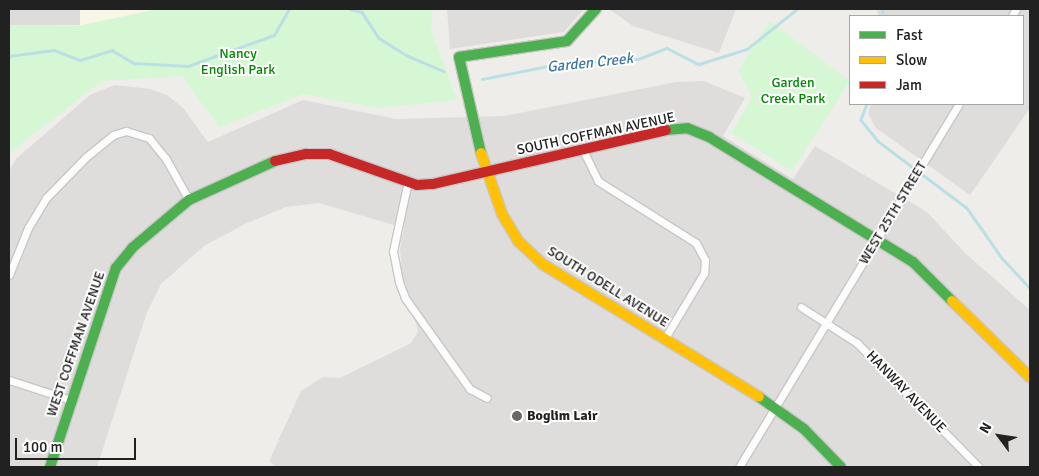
<!DOCTYPE html>
<style>
body{margin:0}
#map{position:relative;width:1039px;height:476px;overflow:hidden;background:#efedea;font-family:Signika,sans-serif}
div>[style]{position:absolute}
.residential>*{inset:0;background:#dedddb}
.education>*{inset:0;background:#f8f6e6}
.religious>*{inset:0;background:#dddcdb;transform-origin:0 0}
.park>*{inset:0;background:#d6f7d4}
.stream>*{height:2.5px;margin:-1.25px;padding:0 1.25px;transform-origin:1.25px;border-radius:1.25px;background:#bae0e5}
.roads{filter:drop-shadow(1px 0 #c8c7c6) drop-shadow(-1px 0 #c8c7c6) drop-shadow(0 1px #c8c7c6) drop-shadow(0 -1px #c8c7c6)}
.street>*{height:7px;margin:-3.5px;padding:0 3.5px;transform-origin:3.5px;border-radius:3.5px;background:#fdfcfc}
.fast>*{height:10px;margin:-5px;padding:0 5px;transform-origin:5px;border-radius:5px;background:#4caf50}
.slow>*{height:10px;margin:-5px;padding:0 5px;transform-origin:5px;border-radius:5px;background:#ffc107}
.jam>*{height:10px;margin:-5px;padding:0 5px;transform-origin:5px;border-radius:5px;background:#c62828}
.dots>*{width:14px;height:14px;translate:-50% -50%;box-sizing:border-box;border:2px solid #fff;border-radius:50%}
span{translate:-50% -50%;white-space:nowrap;text-align:center;line-height:1.15;-webkit-text-stroke:4px #fff;paint-order:stroke}
.park-label{font-size:14px;color:#028703}
.street-label{font-size:14px;color:#212121}
.poi-label{font-size:14px;color:#212121;font-weight:700}
.left{translate:0 -50%;text-align:left}
.water-label{font-size:15px;color:#3c77a2;font-style:italic}
.frame{position:absolute;inset:0;border:10px solid #212121;pointer-events:none}
.legend{position:absolute;left:849px;top:15px;width:175px;height:90px;box-sizing:border-box;background:#fff;border:1px solid #a6a6a6;margin:0;padding:6px 9px;list-style:none;font-size:15px;color:#212121}
.legend li{display:flex;align-items:center;gap:10px;height:25px}
.legend b{width:25px;border:1px solid #a6a6a6}
.north{position:absolute;left:974px;top:411px;width:50px;height:50px;-webkit-text-stroke:4px #fff;paint-order:stroke;rotate:301deg;font-size:14px;font-weight:700;line-height:20px;text-align:center;color:#212121}
.north::after{content:'';display:block;margin:auto;width:18px;height:22px;background:#212121;clip-path:polygon(50% 0,100% 100%,50% 72%,0 100%)}
.scale{position:absolute;left:15px;top:438px;width:121px;height:22px;box-sizing:border-box;border:2px solid #212121;border-top:0;padding-left:6px;font-size:15px;line-height:18px;white-space:nowrap;color:#212121;-webkit-text-stroke:4px #fff;paint-order:stroke}
</style>
<div id="map">
<div class="residential">
<div style="clip-path:polygon(447px 9px,584px 9px,564px 32px,450px 49px)"></div>
<div style="clip-path:polygon(609px 9px,736px 9px,719px 53px,633px 26px)"></div>
<div style="clip-path:polygon(876px 9px,1030px 9px,1030px 108px,970px 195px,876px 128px,868px 114px,871px 104px,1023px 104px,1023px 16px,879px 16px)"></div>
<div style="clip-path:polygon(704px 81px,745px 98px,723px 136px,793px 179px,815px 146px,927px 212px,965px 253px,1030px 310px,1030px 467px,276px 467px,269px 461px,301px 391px,323px 377px,340px 378px,411px 343px,418px 331px,402px 273px,400px 248px,404px 228px,319px 203px,286px 207px,245px 224px,204px 246px,161px 284px,147px 312px,97px 467px,9px 467px,9px 171px,16px 159px,90px 95px,115px 85px,150px 89px,167px 95px,183px 108px,208px 142px,303px 100px,396px 119px,504px 116px,676px 82px)"></div>
</div>
<div class="education">
<div style="clip-path:polygon(80px 9px,158px 9px,78px 26px)"></div>
</div>
<div class="religious">
<div style="left:9px;top:9px;width:71px;height:16px"></div>
</div>
<div class="park">
<div style="clip-path:polygon(158px 9px,433px 9px,431px 29px,457px 100px,378px 108px,303px 94px,219px 127px,182px 76px,102px 81px,9px 153px,9px 25px,78px 26px)"></div>
<div style="clip-path:polygon(770px 21px,850px 81px,792px 171px,731px 133px,752px 98px,738px 70px)"></div>
</div>
<div class="stream">
<div style="left:350px;top:9px;width:12px;rotate:14deg"></div>
<div style="left:362px;top:12px;width:31px;rotate:57deg"></div>
<div style="left:379px;top:38px;width:34px;rotate:32deg"></div>
<div style="left:408px;top:56px;width:39px;rotate:23deg"></div>
<div style="left:883px;top:9px;width:7px;rotate:90deg"></div>
<div style="left:9px;top:56px;width:45px;rotate:-7.6deg"></div>
<div style="left:54px;top:50px;width:28px;rotate:21deg"></div>
<div style="left:80px;top:60px;width:34px;rotate:-17deg"></div>
<div style="left:112px;top:50px;width:26px;rotate:31deg"></div>
<div style="left:134px;top:63px;width:54px;rotate:3.2deg"></div>
<div style="left:188px;top:66px;width:91px;rotate:-19.8deg"></div>
<div style="left:274px;top:35px;width:30px;rotate:-60deg"></div>
<div style="left:482px;top:79px;width:77px;rotate:-11.2deg"></div>
<div style="left:558px;top:64px;width:80px;rotate:-3.6deg"></div>
<div style="left:638px;top:59px;width:31px;rotate:-21deg"></div>
<div style="left:667px;top:48px;width:36px;rotate:27deg"></div>
<div style="left:699px;top:64px;width:50px;rotate:-17.4deg"></div>
<div style="left:747px;top:49px;width:64px;rotate:-38.7deg"></div>
<div style="left:867px;top:104px;width:17px;rotate:111deg"></div>
<div style="left:861px;top:120px;width:27px;rotate:51deg"></div>
<div style="left:878px;top:141px;width:111px;rotate:37deg"></div>
<div style="left:967px;top:208px;width:61px;rotate:55deg"></div>
<div style="left:1002px;top:258px;width:41px;rotate:47deg"></div>
</div>
<div class="roads">
<div class="street">
<div style="left:1012px;top:16px;width:8px;rotate:-60deg"></div>
<div style="left:583px;top:150px;width:34px;rotate:64deg"></div>
<div style="left:598px;top:181px;width:116px;rotate:32.3deg"></div>
<div style="left:696px;top:243px;width:19px;rotate:62deg"></div>
<div style="left:705px;top:260px;width:13px;rotate:94deg"></div>
<div style="left:704px;top:273px;width:76px;rotate:121deg"></div>
<div style="left:408px;top:181px;width:72px;rotate:102.1deg"></div>
<div style="left:393px;top:251px;width:32px;rotate:79deg"></div>
<div style="left:399px;top:282px;width:17px;rotate:69deg"></div>
<div style="left:405px;top:298px;width:112px;rotate:54.5deg"></div>
<div style="left:470px;top:389px;width:19px;rotate:28deg"></div>
<div style="left:9px;top:275px;width:51px;rotate:-68deg"></div>
<div style="left:28px;top:228px;width:35px;rotate:-59deg"></div>
<div style="left:46px;top:198px;width:57px;rotate:-45.7deg"></div>
<div style="left:86px;top:157px;width:35px;rotate:-39deg"></div>
<div style="left:113px;top:135px;width:14px;rotate:-17deg"></div>
<div style="left:126px;top:131px;width:24px;rotate:17deg"></div>
<div style="left:149px;top:138px;width:27px;rotate:51deg"></div>
<div style="left:166px;top:159px;width:47px;rotate:60.7deg"></div>
<div style="left:801px;top:307px;width:67px;rotate:32.7deg"></div>
<div style="left:857px;top:343px;width:174px;rotate:45.5deg"></div>
<div style="left:9px;top:380px;width:65px;rotate:17.9deg"></div>
<div style="left:739px;top:467px;width:424px;rotate:-58.8deg"></div>
</div>
<div class="fast">
<div style="left:666px;top:130px;width:21px;rotate:-5deg"></div>
<div style="left:687px;top:128px;width:24px;rotate:22deg"></div>
<div style="left:709px;top:137px;width:239px;rotate:31.5deg"></div>
<div style="left:913px;top:262px;width:55px;rotate:45deg"></div>
<div style="left:481px;top:153px;width:98px;rotate:-102.9deg"></div>
<div style="left:459px;top:57px;width:109px;rotate:-8.4deg"></div>
<div style="left:567px;top:41px;width:43px;rotate:-47.8deg"></div>
<div style="left:759px;top:397px;width:55px;rotate:35.4deg"></div>
<div style="left:804px;top:429px;width:53px;rotate:45.8deg"></div>
<div style="left:50px;top:467px;width:210px;rotate:-71.7deg"></div>
<div style="left:116px;top:268px;width:26px;rotate:-51deg"></div>
<div style="left:132px;top:248px;width:75px;rotate:-40.1deg"></div>
<div style="left:189px;top:200px;width:94px;rotate:-24.4deg"></div>
</div>
<div class="slow">
<div style="left:481px;top:153px;width:65px;rotate:71deg"></div>
<div style="left:502px;top:214px;width:31px;rotate:59deg"></div>
<div style="left:518px;top:241px;width:35px;rotate:43deg"></div>
<div style="left:544px;top:265px;width:252px;rotate:31.5deg"></div>
<div style="left:952px;top:301px;width:109px;rotate:44.3deg"></div>
</div>
<div class="jam">
<div style="left:275px;top:161px;width:32px;rotate:-13deg"></div>
<div style="left:306px;top:154px;width:23px"></div>
<div style="left:329px;top:154px;width:93px;rotate:19.4deg"></div>
<div style="left:417px;top:185px;width:16px;rotate:-4deg"></div>
<div style="left:433px;top:184px;width:239px;rotate:-13deg"></div>
</div>
</div>
<div class="dots">
<div style="left:517px;top:416px;background:#696867"></div>
</div>
<div class="park-label">
<span style="left:238px;top:62px">Nancy<br>English Park</span>
<span style="left:793px;top:91px">Garden<br>Creek Park</span>
</div>
<div class="street-label">
<span style="left:596px;top:134px;rotate:-12deg">SOUTH COFFMAN AVENUE</span>
<span style="left:893px;top:213px;rotate:-59deg">WEST 25TH STREET</span>
<span style="left:608px;top:287px;rotate:32deg">SOUTH ODELL AVENUE</span>
<span style="left:76px;top:344px;rotate:-71deg">WEST COFFMAN AVENUE</span>
<span style="left:906px;top:392px;rotate:46deg">HANWAY AVENUE</span>
</div>
<div class="poi-label">
<span class="left" style="left:527px;top:416px">Boglim Lair</span>
</div>
<div class="water-label">
<span style="left:590px;top:63px;rotate:-6deg">Garden Creek</span>
</div>
<div class="frame"></div>
<ul class="legend">
<li><b style="height:6px;background:#4caf50"></b>Fast</li>
<li><b style="height:6px;background:#ffc107"></b>Slow</li>
<li><b style="height:6px;background:#c62828"></b>Jam</li>
</ul>
<div class="north">N</div>
<div class="scale">100 m</div>
</div>
